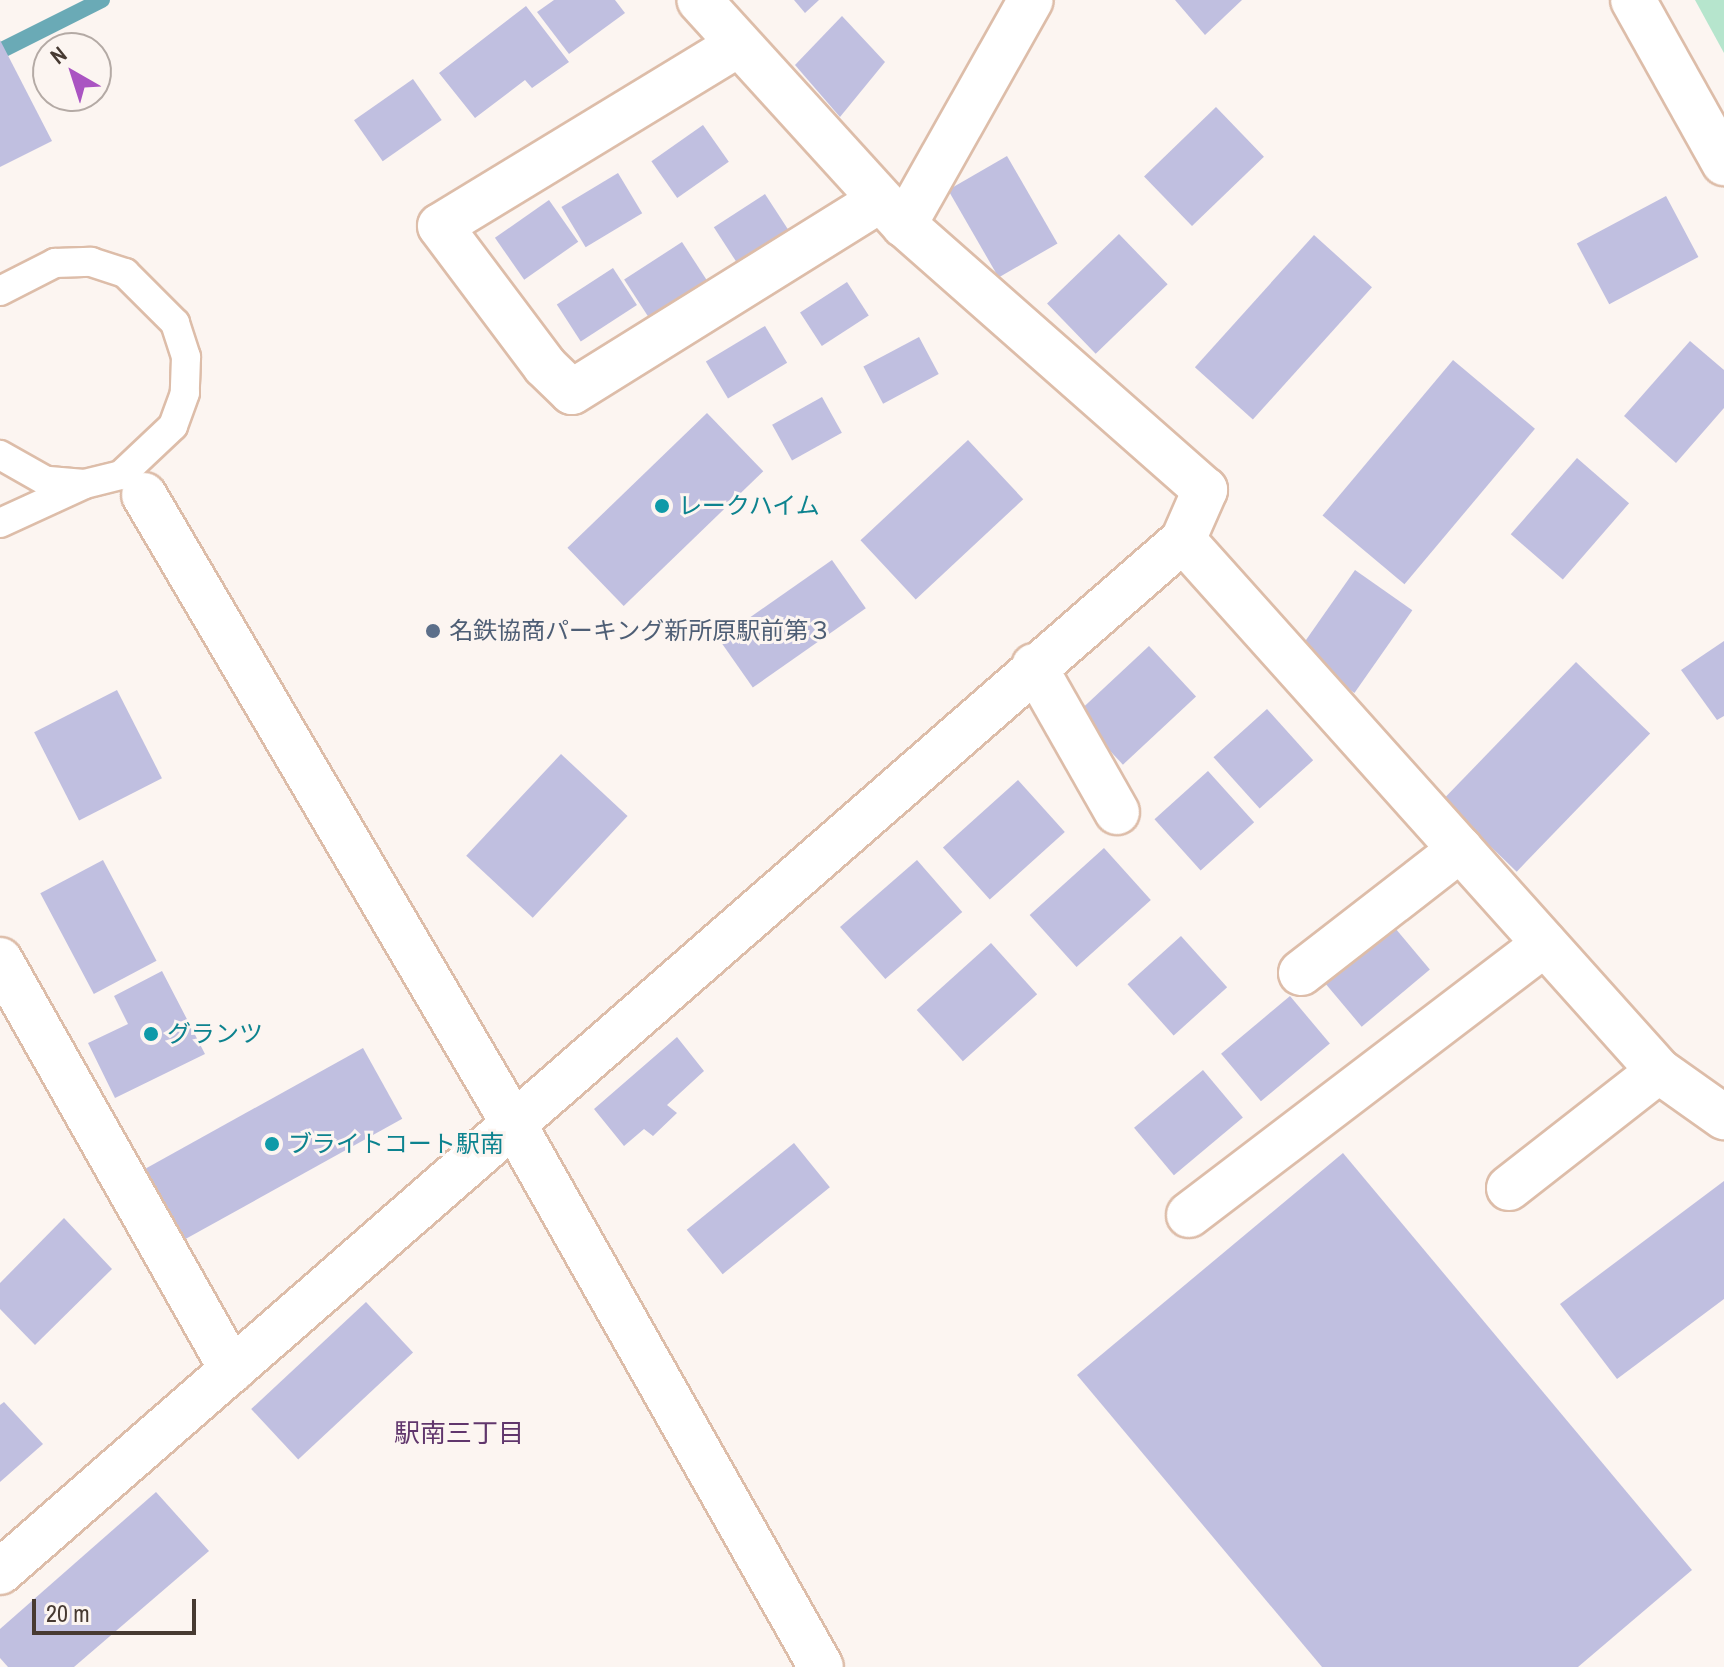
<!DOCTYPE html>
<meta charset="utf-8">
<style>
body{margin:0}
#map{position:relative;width:1724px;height:1667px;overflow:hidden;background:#fcf5f1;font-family:"Archivo Narrow","Noto Sans JP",sans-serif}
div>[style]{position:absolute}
.green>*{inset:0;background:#b6e5cd}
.stream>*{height:16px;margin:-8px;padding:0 8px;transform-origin:8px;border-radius:8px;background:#6aaab6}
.building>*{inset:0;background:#c0bfe0;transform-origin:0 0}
.roads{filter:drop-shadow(2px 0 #ddbda9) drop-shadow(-2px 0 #ddbda9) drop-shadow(0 2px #ddbda9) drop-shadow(0 -2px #ddbda9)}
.service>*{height:28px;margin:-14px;padding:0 14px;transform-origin:14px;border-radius:14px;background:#fff}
.minor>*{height:44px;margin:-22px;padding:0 22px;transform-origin:22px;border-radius:22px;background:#fff}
.tertiary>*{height:44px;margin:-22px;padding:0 22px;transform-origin:22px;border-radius:22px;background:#fff}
.dots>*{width:22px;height:22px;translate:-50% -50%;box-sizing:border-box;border:4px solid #fcf5f1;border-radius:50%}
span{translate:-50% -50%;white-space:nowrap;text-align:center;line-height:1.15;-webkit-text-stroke:6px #fcf5f1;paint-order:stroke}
.culture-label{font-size:24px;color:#0d838f}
.left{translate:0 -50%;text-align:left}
.service-label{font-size:24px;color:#4e5e75}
.neighbourhood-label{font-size:26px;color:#60366c}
.north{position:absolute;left:32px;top:32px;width:80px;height:80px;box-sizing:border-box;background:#fcf5f1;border:2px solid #b4aaa5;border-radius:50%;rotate:321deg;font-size:22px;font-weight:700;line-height:32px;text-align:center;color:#473a32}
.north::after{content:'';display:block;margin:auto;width:28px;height:36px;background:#aa54c2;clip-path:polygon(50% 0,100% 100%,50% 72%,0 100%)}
.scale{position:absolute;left:32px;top:1599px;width:164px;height:36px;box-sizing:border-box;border:4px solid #473a32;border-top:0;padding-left:10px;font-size:24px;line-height:28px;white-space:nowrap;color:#473a32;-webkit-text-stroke:6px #fcf5f1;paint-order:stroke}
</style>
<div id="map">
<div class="green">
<div style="clip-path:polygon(1695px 0,1724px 0,1724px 53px)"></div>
</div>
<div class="stream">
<div style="left:0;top:51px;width:114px;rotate:-26.6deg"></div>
</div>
<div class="building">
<div style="clip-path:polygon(554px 0,615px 0,625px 13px,569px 54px,537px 12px)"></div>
<div style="clip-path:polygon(794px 0,819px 0,805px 13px)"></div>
<div style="clip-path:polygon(1175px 0,1242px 0,1205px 35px)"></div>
<div style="clip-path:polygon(526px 6px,569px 62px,532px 88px,525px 80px,475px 118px,439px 73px)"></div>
<div style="clip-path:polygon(842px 16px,885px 62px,840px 117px,795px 65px)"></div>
<div style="clip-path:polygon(0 40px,52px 141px,0 167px)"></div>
<div style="left:413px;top:79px;width:50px;height:72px;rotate:55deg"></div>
<div style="left:1216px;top:107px;width:69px;height:100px;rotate:46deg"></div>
<div style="left:703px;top:125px;width:45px;height:63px;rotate:55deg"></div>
<div style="left:1007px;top:156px;width:101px;height:68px;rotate:60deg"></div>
<div style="left:618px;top:173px;width:47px;height:66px;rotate:59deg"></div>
<div style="left:765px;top:194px;width:46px;height:61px;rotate:57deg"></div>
<div style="left:1666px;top:196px;width:69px;height:101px;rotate:62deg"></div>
<div style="left:549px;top:200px;width:51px;height:66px;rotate:55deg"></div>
<div style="left:1119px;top:234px;width:70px;height:100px;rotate:46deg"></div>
<div style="left:1314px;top:235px;width:78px;height:178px;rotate:42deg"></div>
<div style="left:682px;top:242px;width:45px;height:69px;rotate:57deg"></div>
<div style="left:613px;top:268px;width:44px;height:67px;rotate:57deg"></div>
<div style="left:847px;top:282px;width:40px;height:56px;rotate:57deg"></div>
<div style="left:765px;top:326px;width:43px;height:69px;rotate:59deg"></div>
<div style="left:919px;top:337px;width:42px;height:63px;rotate:62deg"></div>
<div style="clip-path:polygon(1690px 341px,1724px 370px,1724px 408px,1676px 463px,1624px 416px)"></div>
<div style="left:1453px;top:360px;width:107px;height:203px;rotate:40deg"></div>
<div style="left:822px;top:397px;width:41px;height:57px;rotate:61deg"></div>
<div style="left:707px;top:413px;width:81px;height:194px;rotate:46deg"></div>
<div style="left:968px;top:440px;width:81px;height:147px;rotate:47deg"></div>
<div style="left:1577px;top:458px;width:69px;height:101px;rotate:41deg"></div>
<div style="left:832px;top:560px;width:59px;height:138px;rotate:55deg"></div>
<div style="left:1355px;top:570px;width:70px;height:101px;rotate:35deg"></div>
<div style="clip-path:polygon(1724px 641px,1724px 716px,1717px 720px,1681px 670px)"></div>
<div style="left:1149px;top:646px;width:69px;height:100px;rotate:47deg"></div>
<div style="left:1576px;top:662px;width:103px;height:192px;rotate:44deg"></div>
<div style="left:117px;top:690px;width:99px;height:93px;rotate:63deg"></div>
<div style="left:1267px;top:709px;width:69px;height:72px;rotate:48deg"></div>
<div style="left:561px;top:754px;width:91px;height:139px;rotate:43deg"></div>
<div style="left:1208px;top:771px;width:69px;height:72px;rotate:48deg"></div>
<div style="left:1018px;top:780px;width:70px;height:101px;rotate:48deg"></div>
<div style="left:1104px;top:848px;width:70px;height:100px;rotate:48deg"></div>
<div style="left:103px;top:860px;width:114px;height:71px;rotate:62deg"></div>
<div style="left:917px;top:860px;width:69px;height:102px;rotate:49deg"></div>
<div style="left:1390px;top:922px;width:62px;height:89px;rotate:50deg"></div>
<div style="left:1181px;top:936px;width:69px;height:72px;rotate:48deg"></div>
<div style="left:991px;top:943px;width:69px;height:100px;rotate:48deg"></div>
<div style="clip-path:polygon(162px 971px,205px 1054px,115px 1098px,88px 1043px,128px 1024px,114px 996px)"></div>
<div style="left:1290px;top:996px;width:62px;height:90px;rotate:50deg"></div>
<div style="clip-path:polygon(677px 1037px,704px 1071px,667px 1105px,677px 1113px,653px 1136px,644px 1129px,624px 1146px,594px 1109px)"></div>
<div style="left:363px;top:1048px;width:81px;height:253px;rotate:61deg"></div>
<div style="left:1203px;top:1070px;width:62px;height:90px;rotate:50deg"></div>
<div style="left:794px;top:1143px;width:57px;height:138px;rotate:51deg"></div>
<div style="clip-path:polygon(1343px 1153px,1692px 1570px,1578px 1667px,1322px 1667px,1077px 1375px)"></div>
<div style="clip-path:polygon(1724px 1181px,1724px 1299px,1617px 1379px,1560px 1304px)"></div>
<div style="clip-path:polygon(64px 1218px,112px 1269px,35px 1345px,0 1309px,0 1283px)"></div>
<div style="left:366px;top:1302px;width:69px;height:157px;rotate:47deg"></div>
<div style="clip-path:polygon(4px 1402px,43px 1444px,0 1482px,0 1405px)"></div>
<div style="clip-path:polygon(156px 1492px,209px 1551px,74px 1667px,8px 1667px,0 1658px,0 1629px)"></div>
</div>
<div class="roads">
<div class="service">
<div style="left:0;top:291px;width:62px;rotate:-27deg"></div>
<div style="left:55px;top:263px;width:36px;rotate:-2deg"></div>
<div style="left:91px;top:262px;width:36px;rotate:18deg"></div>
<div style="left:125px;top:273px;width:71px;rotate:45deg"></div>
<div style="left:175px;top:323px;width:36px;rotate:72deg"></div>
<div style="left:186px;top:357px;width:36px;rotate:92deg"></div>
<div style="left:185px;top:393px;width:35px;rotate:110deg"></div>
<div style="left:173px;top:426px;width:71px;rotate:136.7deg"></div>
<div style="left:121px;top:475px;width:38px;rotate:166deg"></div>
<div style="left:84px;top:484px;width:38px;rotate:-175deg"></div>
<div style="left:46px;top:481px;width:53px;rotate:-150.5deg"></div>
<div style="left:0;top:523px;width:91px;rotate:-24.6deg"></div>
</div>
<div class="minor">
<div style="left:736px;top:46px;width:346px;rotate:148.7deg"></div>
<div style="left:440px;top:226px;width:175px;rotate:53.1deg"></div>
<div style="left:545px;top:366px;width:37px;rotate:44deg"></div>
<div style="left:572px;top:392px;width:363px;rotate:-31.9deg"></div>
<div style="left:904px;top:225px;width:258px;rotate:-60.6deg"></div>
<div style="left:144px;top:495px;width:726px;rotate:59.55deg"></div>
<div style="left:512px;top:1121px;width:627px;rotate:60.49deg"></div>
<div style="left:1183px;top:540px;width:713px;rotate:48.13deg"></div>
<div style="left:1659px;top:1071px;width:80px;rotate:35.3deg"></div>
<div style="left:1034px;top:666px;width:168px;rotate:60.4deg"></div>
<div style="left:0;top:960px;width:471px;rotate:60.5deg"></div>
<div style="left:1301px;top:973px;width:202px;rotate:-37.8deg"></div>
<div style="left:1509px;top:1188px;width:190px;rotate:-38deg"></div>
<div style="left:1189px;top:1215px;width:447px;rotate:-37.3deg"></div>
<div style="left:0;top:1572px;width:1570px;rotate:-41.1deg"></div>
<div style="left:1183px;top:540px;width:55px;rotate:-66.3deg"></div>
<div style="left:1205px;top:490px;width:401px;rotate:-138.6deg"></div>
<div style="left:904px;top:225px;width:304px;rotate:-132.3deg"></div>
</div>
<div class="tertiary">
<div style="left:1633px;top:0;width:187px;rotate:60.8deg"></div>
</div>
</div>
<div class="dots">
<div style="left:662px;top:506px;background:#0f9aa8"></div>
<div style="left:433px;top:631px;background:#5c6f8a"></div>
<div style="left:151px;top:1034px;background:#0f9aa8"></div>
<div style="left:272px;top:1144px;background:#0f9aa8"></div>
</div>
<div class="culture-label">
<span class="left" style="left:678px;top:506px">レークハイム</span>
<span class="left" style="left:167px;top:1034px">グランツ</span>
<span class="left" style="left:288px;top:1144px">ブライトコート駅南</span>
</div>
<div class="service-label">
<span class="left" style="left:449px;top:631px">名鉄協商パーキング新所原駅前第３</span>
</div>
<div class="neighbourhood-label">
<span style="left:459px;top:1433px">駅南三丁目</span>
</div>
<div class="north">N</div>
<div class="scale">20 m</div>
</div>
